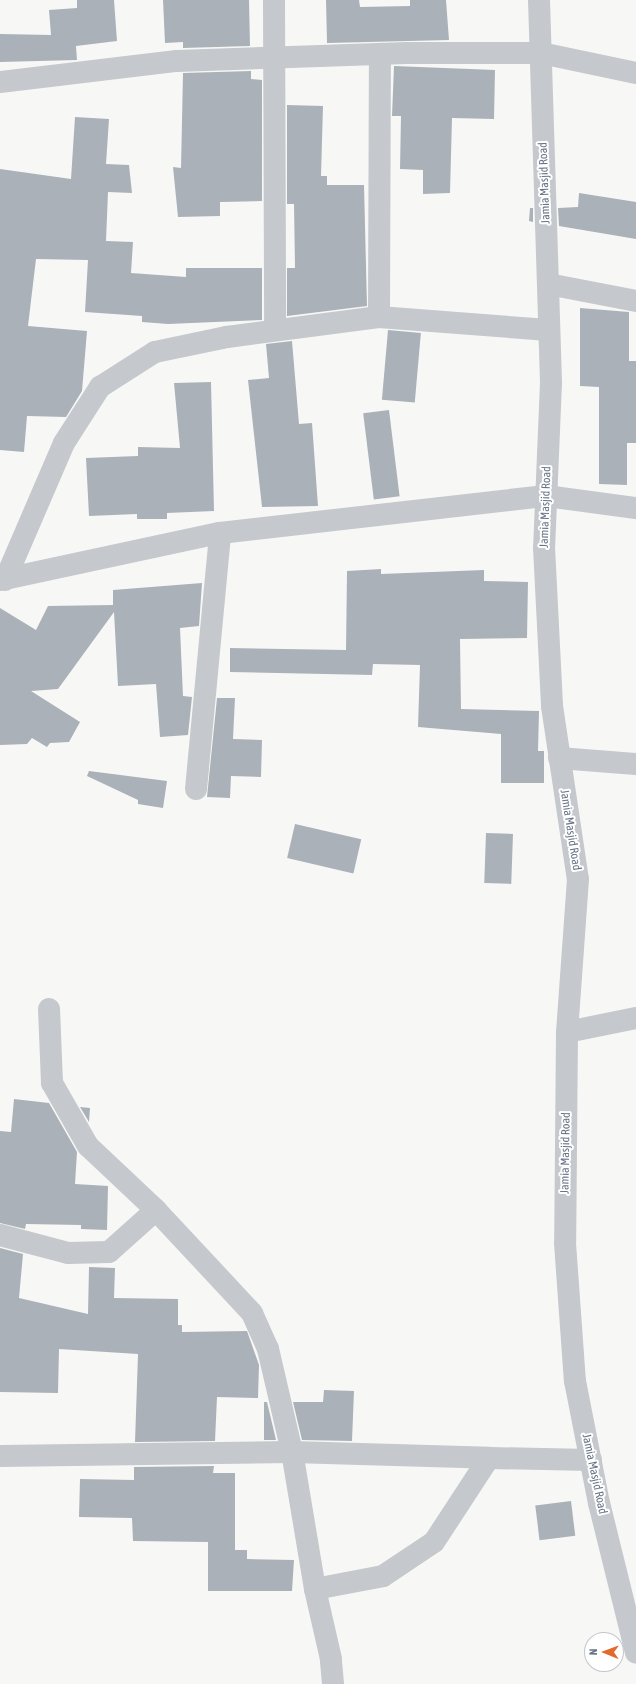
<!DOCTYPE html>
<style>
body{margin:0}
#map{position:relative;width:636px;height:1684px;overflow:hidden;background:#f7f8f5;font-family:"Asap Condensed",sans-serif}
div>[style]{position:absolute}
.building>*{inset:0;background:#abb1b9;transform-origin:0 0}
.street>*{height:22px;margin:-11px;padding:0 11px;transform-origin:11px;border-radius:11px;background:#c5c8cc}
span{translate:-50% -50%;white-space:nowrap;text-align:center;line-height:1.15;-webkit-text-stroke:4px #fff;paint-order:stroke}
.street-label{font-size:12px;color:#677486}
.north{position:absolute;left:584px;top:1632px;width:40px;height:40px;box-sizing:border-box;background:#fff;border:1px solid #c2c7cf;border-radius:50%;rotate:271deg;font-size:11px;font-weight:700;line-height:16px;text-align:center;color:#677486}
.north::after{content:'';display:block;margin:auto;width:14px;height:18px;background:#e26b2b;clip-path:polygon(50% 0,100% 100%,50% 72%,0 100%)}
</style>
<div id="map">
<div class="building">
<div style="clip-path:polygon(77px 0,114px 0,117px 41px,76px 46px,77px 60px,0 62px,0 34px,51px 35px,49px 10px,77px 8px)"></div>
<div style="clip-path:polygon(163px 0,249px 0,250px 46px,183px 48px,183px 42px,165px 43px)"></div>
<div style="clip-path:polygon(326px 0,359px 0,360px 7px,410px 6px,410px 0,446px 0,449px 40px,327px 43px)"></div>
<div style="clip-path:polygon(394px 66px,495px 70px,494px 119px,452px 118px,450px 193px,423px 194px,423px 170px,400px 169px,401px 116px,392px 116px)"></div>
<div style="clip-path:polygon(251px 71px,251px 79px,262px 80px,262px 201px,220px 202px,220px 216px,178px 217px,173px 167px,181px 168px,183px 73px)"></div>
<div style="clip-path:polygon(287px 105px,323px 106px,321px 176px,327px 176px,327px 185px,364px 185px,367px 306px,287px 316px,287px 268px,295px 268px,294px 204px,287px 204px)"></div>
<div style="clip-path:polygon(75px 117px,109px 119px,106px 164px,129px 165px,132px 193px,108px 192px,106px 241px,133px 242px,131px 273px,186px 277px,186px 268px,262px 268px,262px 320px,168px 324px,142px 322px,142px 316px,85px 312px,88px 260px,36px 259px,28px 326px,87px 331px,82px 391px,66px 417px,27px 416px,24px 452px,0 450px,0 169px,71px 179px)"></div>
<div style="clip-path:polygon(579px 193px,636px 202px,636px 239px,559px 226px,558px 208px,578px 207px)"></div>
<div style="clip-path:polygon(530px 208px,533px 208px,533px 222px,529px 221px)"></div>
<div style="clip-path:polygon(580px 308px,629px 312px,629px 361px,636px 361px,636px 443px,627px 443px,627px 485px,599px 484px,599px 387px,580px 386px)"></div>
<div style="left:388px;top:330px;width:33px;height:70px;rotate:5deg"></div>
<div style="clip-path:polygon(292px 341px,299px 424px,312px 423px,318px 506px,262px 507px,248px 380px,269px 378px,266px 344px)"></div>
<div style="clip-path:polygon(211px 382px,214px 511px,167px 513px,167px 519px,137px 519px,137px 514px,89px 516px,86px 458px,138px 456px,138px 447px,180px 448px,174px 383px)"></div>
<div style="left:389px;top:410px;width:87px;height:26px;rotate:83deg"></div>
<div style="clip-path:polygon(381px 569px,381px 574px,484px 570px,484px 581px,528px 582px,527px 638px,460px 639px,461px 709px,539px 711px,538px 751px,544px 751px,544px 783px,501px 783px,501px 734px,418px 727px,420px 665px,373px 664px,372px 675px,230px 672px,230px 648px,346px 650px,347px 571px)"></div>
<div style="clip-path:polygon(202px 583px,199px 626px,180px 628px,183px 696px,192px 697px,188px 735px,160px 737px,156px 684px,118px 686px,114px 612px,58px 689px,31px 691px,80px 722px,69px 742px,50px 743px,47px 747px,32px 738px,27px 744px,0 745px,0 608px,36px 630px,48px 606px,113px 605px,113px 590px)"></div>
<div style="clip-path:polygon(217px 698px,235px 698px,233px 739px,262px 740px,261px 777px,231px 776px,230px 798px,207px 797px)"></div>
<div style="clip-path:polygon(89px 771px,167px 781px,163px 808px,138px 804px,138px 800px,87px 776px)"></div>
<div style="left:295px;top:824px;width:68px;height:35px;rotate:13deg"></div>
<div style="left:486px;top:833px;width:27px;height:50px;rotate:2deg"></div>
<div style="clip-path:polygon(14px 1099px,49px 1103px,77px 1152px,75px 1184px,108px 1186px,107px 1230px,81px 1229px,81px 1225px,26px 1224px,25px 1229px,0 1223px,0 1131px,11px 1132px)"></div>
<div style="clip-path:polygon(80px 1107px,90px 1108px,89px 1122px)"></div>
<div style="clip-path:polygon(0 1248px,23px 1254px,19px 1298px,88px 1314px,89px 1267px,115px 1268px,114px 1298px,178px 1299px,178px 1325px,182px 1325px,182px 1332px,247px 1331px,259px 1365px,258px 1398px,217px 1397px,215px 1441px,135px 1442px,138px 1354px,59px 1349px,58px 1393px,0 1392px)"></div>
<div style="clip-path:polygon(324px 1390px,354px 1391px,352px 1441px,302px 1440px,293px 1402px,323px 1402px)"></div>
<div style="clip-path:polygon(264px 1402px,267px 1402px,276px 1440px,264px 1440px)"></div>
<div style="clip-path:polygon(214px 1466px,213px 1473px,235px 1473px,235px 1550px,247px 1550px,247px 1559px,294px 1560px,292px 1591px,208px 1591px,208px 1542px,133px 1541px,132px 1518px,79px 1517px,80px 1479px,134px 1480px,134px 1467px)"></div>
<div style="left:571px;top:1501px;width:35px;height:36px;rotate:83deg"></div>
</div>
<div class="street">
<div style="left:274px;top:0;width:330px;rotate:89.8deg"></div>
<div style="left:539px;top:0;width:383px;rotate:88.2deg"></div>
<div style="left:551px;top:383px;width:164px;rotate:92.4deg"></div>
<div style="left:544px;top:547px;width:159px;rotate:87.1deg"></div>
<div style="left:552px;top:706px;width:175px;rotate:81.5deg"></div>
<div style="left:578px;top:879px;width:153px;rotate:94.1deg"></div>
<div style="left:567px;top:1032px;width:211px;rotate:90.5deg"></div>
<div style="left:565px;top:1243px;width:138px;rotate:85.9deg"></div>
<div style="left:575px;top:1381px;width:124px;rotate:78.9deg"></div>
<div style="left:599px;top:1503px;width:154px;rotate:76.1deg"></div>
<div style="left:0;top:82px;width:178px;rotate:-6.8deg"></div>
<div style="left:177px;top:61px;width:230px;rotate:-2deg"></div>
<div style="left:407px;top:53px;width:134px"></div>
<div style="left:541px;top:53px;width:97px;rotate:11.9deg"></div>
<div style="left:548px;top:284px;width:90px;rotate:10.9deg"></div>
<div style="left:379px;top:317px;width:263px;rotate:-89.8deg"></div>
<div style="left:0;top:580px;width:225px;rotate:-12.1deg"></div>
<div style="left:220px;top:533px;width:328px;rotate:-6.5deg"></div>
<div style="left:546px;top:496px;width:91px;rotate:7.6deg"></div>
<div style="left:5px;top:580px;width:149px;rotate:-66.7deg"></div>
<div style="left:64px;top:443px;width:67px;rotate:-57.3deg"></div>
<div style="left:100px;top:387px;width:65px;rotate:-32.5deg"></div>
<div style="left:155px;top:352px;width:74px;rotate:-11.8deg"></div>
<div style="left:227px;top:337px;width:153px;rotate:-7.5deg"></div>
<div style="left:379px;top:317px;width:170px;rotate:4.4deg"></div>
<div style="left:559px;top:758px;width:77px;rotate:4.5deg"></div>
<div style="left:196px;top:789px;width:257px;rotate:-84.6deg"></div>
<div style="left:567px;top:1032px;width:70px;rotate:-11.5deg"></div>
<div style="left:0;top:1235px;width:70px;rotate:14.8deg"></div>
<div style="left:68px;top:1253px;width:41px;rotate:-1.4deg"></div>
<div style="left:109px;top:1252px;width:63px;rotate:-41.8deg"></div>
<div style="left:0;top:1456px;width:292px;rotate:-0.8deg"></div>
<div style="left:292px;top:1452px;width:106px;rotate:-103.1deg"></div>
<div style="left:268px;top:1349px;width:39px;rotate:-114deg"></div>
<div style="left:252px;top:1313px;width:141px;rotate:-133deg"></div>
<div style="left:156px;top:1210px;width:93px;rotate:-136.7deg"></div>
<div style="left:88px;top:1146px;width:73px;rotate:-119.7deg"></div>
<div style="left:52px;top:1083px;width:74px;rotate:-92.3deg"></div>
<div style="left:315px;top:1589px;width:69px;rotate:-10.8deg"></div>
<div style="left:383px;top:1576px;width:61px;rotate:-33.7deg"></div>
<div style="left:434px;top:1542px;width:100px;rotate:-56.8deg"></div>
<div style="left:489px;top:1458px;width:102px;rotate:1.1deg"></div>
<div style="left:333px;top:1684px;width:25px;rotate:-95deg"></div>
<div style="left:331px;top:1659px;width:72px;rotate:-102.9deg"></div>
<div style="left:315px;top:1589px;width:139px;rotate:-99.5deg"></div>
<div style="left:292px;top:1452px;width:197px;rotate:1.7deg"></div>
</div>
<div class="street-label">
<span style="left:545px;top:183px;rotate:-92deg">Jamia Masjid Road</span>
<span style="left:546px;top:507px;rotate:-88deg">Jamia Masjid Road</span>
<span style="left:570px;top:830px;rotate:81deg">Jamia Masjid Road</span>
<span style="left:566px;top:1153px;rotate:-89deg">Jamia Masjid Road</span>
<span style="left:594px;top:1474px;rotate:78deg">Jamia Masjid Road</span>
</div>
<div class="north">N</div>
</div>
